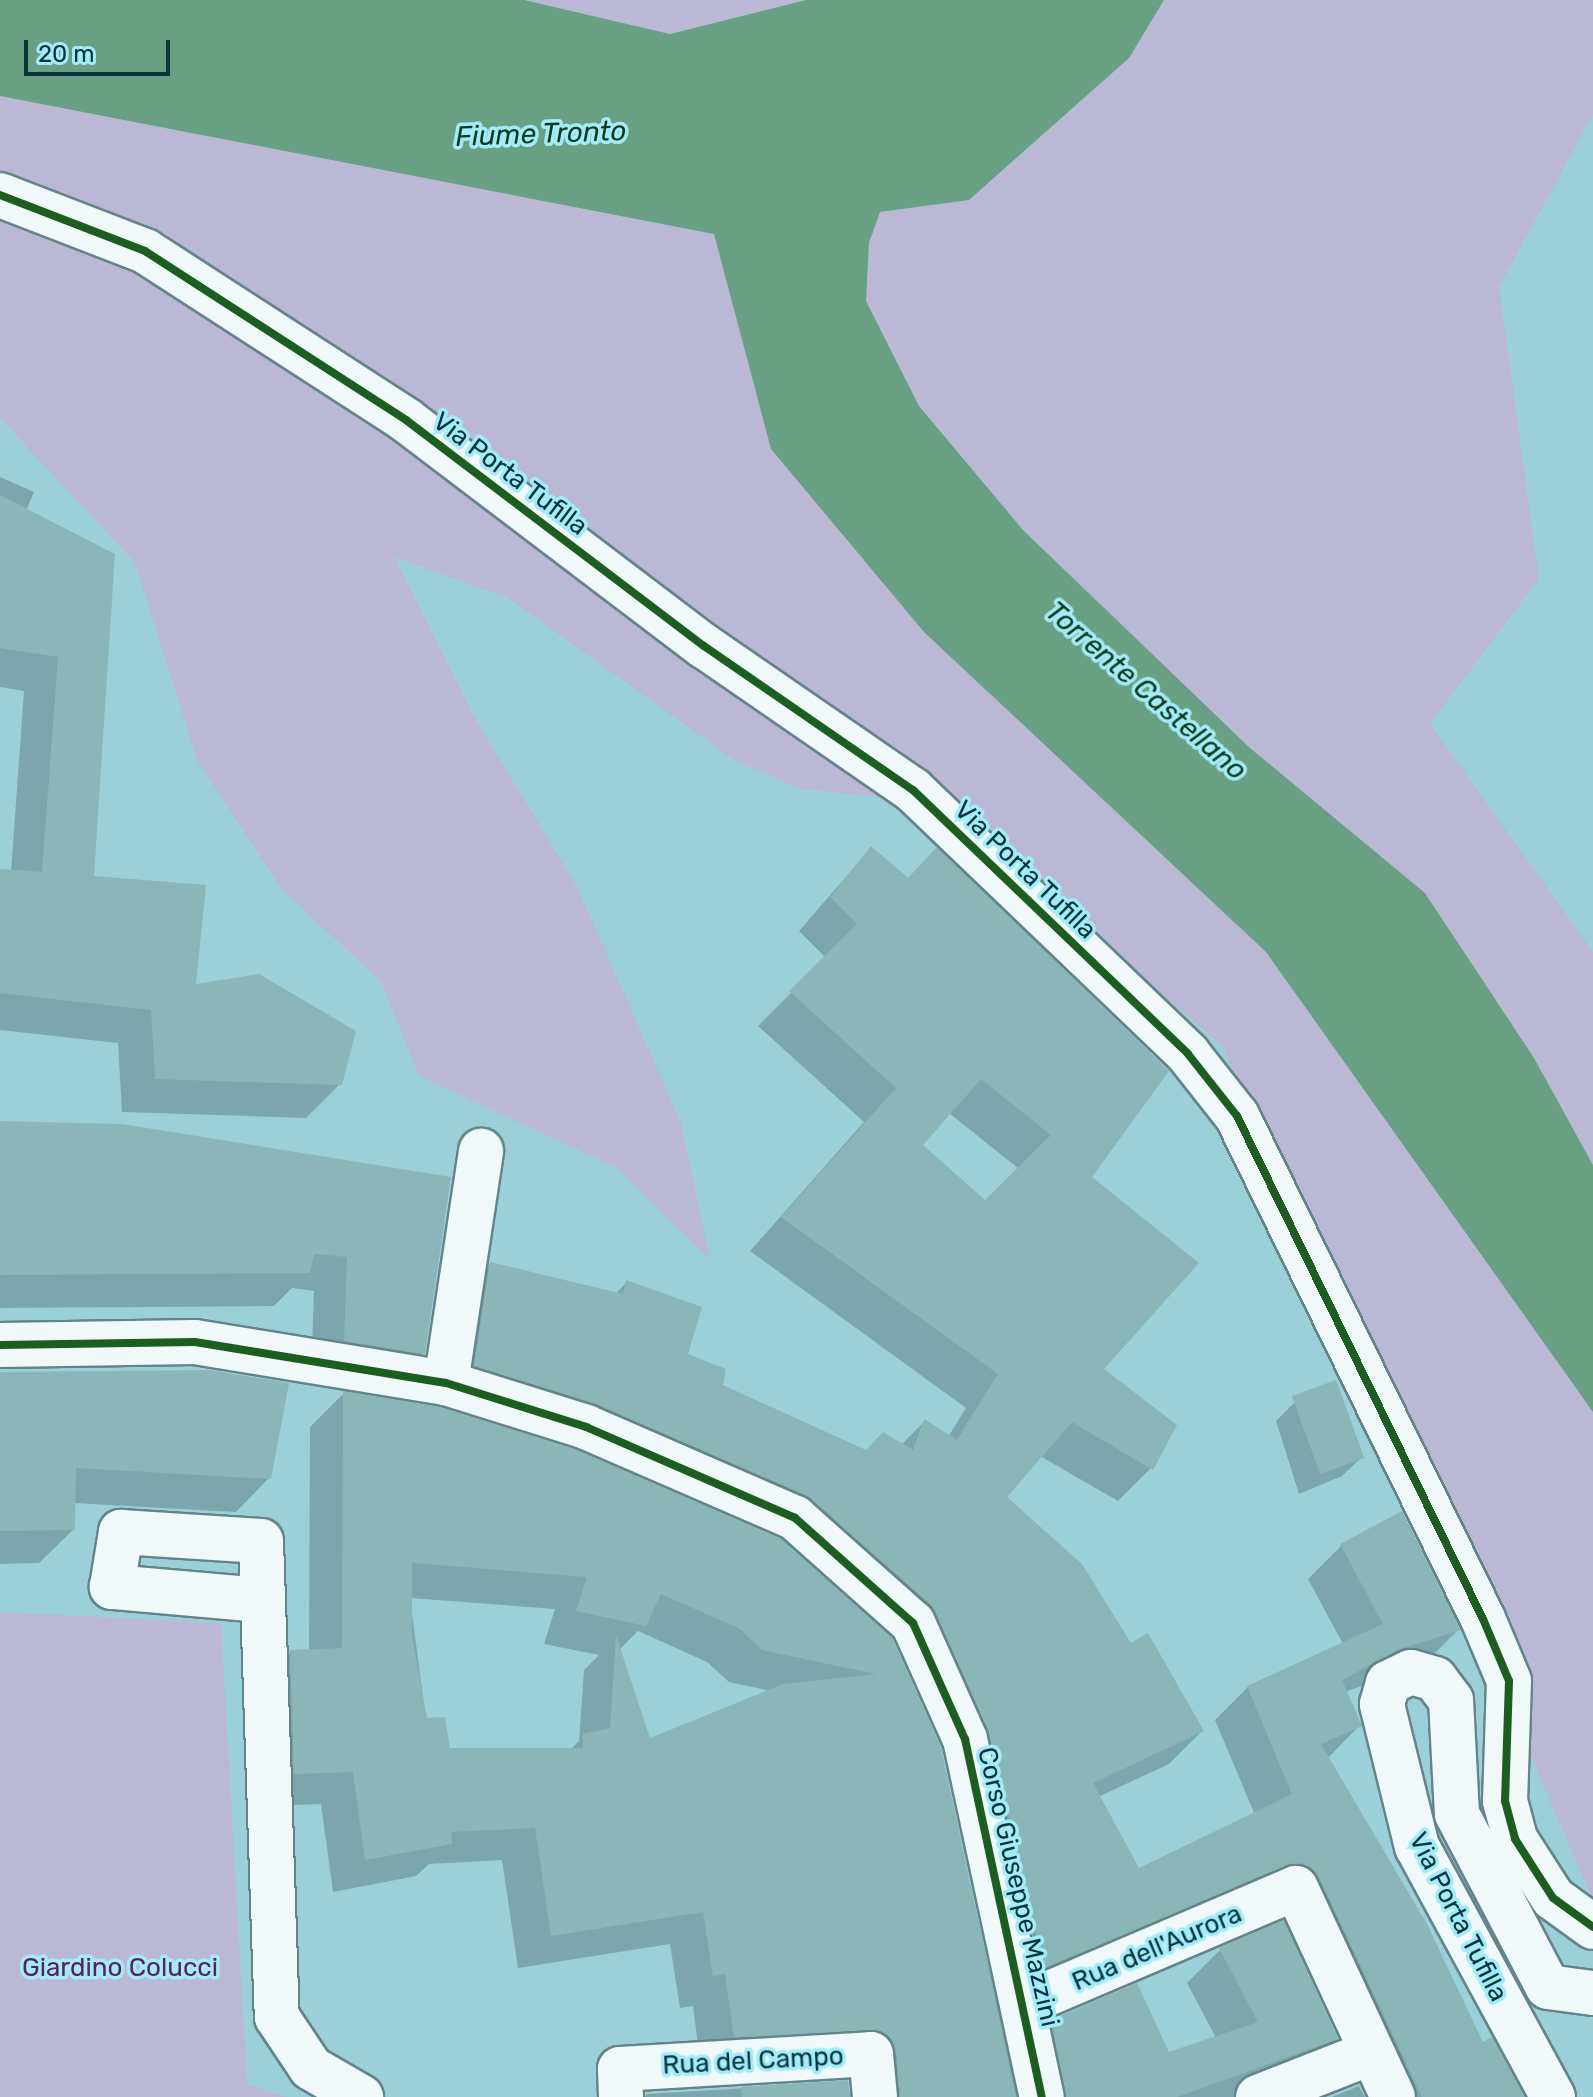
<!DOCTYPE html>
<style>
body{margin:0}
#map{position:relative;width:1593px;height:2097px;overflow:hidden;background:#9bd0d9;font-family:Rubik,sans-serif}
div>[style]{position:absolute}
.green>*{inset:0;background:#bab8d4}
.water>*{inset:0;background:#69a084}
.shadow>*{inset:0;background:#0003}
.building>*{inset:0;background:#8ab6b9;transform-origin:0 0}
.roads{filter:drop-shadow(2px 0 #63858a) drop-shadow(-2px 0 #63858a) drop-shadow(0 2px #63858a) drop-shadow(0 -2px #63858a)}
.minor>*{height:44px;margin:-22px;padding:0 22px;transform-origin:22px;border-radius:22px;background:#f0f8f9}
.cycleway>*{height:8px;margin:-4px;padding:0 4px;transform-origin:4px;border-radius:4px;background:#1b5e20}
span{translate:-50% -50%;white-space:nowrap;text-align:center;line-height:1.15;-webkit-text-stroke:7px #a2ecf9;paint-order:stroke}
.street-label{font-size:26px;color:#08343a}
.park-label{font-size:26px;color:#5d205a}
.water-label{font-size:28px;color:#0f3a1c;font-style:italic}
.scale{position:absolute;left:24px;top:40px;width:146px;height:36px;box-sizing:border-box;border:4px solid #08343a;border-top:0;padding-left:10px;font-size:24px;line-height:28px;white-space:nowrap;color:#08343a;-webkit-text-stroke:6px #a2ecf9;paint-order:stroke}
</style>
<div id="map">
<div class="green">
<div style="clip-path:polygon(524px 0,806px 0,670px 34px)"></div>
<div style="clip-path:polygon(1164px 0,1593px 0,1593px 114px,1499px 287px,1539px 579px,1430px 724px,1593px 952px,1593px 1165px,1534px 1058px,1425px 893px,1250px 748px,1023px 530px,919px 406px,866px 301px,869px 243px,880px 212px,969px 200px,1129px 58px)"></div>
<div style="clip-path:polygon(0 96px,714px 234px,771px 449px,925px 632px,1266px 952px,1593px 1412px,1593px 1900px,1223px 1047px,948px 804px,801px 789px,734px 760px,508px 598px,394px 557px,473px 715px,576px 885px,681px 1123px,710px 1260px,617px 1168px,419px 1076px,381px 982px,281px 888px,197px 760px,135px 563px,0 418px)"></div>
<div style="clip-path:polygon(0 1612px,221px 1623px,247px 2084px,286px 2097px,0 2097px)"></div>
</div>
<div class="water">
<div style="clip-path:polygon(0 0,524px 0,670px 34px,806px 0,1164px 0,1129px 58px,969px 200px,880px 212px,869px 243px,866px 301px,919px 406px,1023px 530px,1250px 748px,1425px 893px,1534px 1058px,1593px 1165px,1593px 1412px,1266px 952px,924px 632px,771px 449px,714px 234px,0 96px)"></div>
</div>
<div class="shadow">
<div style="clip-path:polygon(0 477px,34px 492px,26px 511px,113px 555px,92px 878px,194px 987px,340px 1084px,306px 1118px,122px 1112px,118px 1043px,0 1030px,0 871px,11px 872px,24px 691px,0 687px)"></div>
<div style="clip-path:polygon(evenodd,871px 848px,1089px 1177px,1101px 1370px,1151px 1468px,1118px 1501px,1040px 1456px,1004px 1497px,1202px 1731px,1169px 1764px,1098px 1797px,1139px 1870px,1255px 1815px,1215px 1720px,1248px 1687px,1343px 1644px,1308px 1579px,1341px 1546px,1458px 1630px,1425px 1663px,1345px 1692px,1359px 1726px,1327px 1759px,1482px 2045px,1522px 2097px,1372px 2097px,1278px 1901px,1011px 2000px,957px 1767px,897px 1637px,772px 1528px,562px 1436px,442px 1398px,457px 1297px,490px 1264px,615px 1294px,627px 1282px,685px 1355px,720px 1386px,866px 1452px,901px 1445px,925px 1421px,948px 1437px,966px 1408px,750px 1251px,864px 1122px,758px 1026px,826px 958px,799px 931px,871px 848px,949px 1113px,1019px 1169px,985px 1203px,920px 1145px,949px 1113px)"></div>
<div style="clip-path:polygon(0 1123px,449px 1178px,423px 1353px,389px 1387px,311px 1375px,314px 1291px,292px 1288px,274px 1306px,0 1308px)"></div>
<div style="clip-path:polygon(0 1375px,269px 1478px,236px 1512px,73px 1503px,73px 1530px,39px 1563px,0 1564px)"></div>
<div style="clip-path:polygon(evenodd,343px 1394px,780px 1541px,939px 1747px,1018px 2097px,864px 2097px,848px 2064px,701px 2069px,693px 2006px,680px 2008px,670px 1944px,518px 1968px,502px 1860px,429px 1864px,416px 1876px,333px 1892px,321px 1804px,262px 1806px,257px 1685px,291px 1652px,309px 1651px,310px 1427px,343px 1394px,410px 1598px,555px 1609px,544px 1644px,599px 1655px,584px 1670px,579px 1741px,570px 1750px,448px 1750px,426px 1720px,410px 1598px,343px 1394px,638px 1631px,707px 1662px,729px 1682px,771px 1691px,649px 1740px,619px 1650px,638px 1631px)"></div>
<div style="clip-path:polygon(1295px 1402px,1362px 1457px,1342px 1476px,1299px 1494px,1276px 1421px)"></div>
<div style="clip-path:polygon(1283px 1923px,1336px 2038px,1303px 2071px,1237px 2097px,1026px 2097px,1019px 2055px,1052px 2021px,1168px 2054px,1216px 2038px,1187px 1983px,1220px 1950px)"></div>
<div style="clip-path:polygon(847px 2082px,850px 2097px,644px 2097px,647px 2094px)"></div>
<div style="clip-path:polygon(1359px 2086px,1365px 2097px,1332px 2097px)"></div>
</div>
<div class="building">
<div style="clip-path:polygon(0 495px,115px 554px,94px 876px,206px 885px,196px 984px,259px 974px,356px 1031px,342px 1085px,155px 1079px,151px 1010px,0 993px,0 869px,42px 872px,58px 657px,0 648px)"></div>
<div style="clip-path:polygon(evenodd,871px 846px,908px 878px,937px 847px,1169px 1071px,1092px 1177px,1199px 1263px,1104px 1369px,1177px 1425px,1153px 1470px,1072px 1422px,1007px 1497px,1082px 1564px,1131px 1643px,1148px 1633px,1204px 1731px,1093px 1783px,1139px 1868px,1292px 1794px,1247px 1686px,1383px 1624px,1340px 1544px,1402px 1511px,1461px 1630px,1400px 1649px,1342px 1680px,1362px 1726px,1321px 1744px,1427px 1924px,1483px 2042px,1492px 2037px,1525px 2097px,1422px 2097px,1319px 1877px,1300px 1863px,1044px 1968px,989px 1733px,930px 1604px,805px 1495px,596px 1404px,474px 1366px,490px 1262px,623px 1294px,626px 1280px,702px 1307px,688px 1354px,726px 1369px,723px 1385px,866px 1450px,883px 1432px,913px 1450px,924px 1419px,957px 1440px,998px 1374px,781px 1217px,896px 1088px,789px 991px,857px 924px,830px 897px,871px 846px,981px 1079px,1051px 1135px,985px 1200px,923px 1145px,981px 1079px)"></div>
<div style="clip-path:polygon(0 1121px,122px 1124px,451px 1177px,425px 1354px,344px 1341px,347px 1257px,314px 1254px,310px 1273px,0 1275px)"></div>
<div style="clip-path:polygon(209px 1370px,289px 1383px,271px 1479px,76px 1468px,75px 1530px,0 1531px,0 1372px)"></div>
<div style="left:1336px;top:1380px;width:83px;height:47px;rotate:70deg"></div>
<div style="clip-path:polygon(evenodd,343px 1391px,440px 1407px,577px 1450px,781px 1539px,892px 1638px,941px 1747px,1016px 2097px,900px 2097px,896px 2051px,881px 2031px,734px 2037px,725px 1974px,713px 1976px,703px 1912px,551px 1936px,535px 1828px,451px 1832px,452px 1844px,365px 1860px,353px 1772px,294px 1774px,290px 1650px,342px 1648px,343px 1391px,412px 1563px,587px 1577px,576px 1611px,646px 1626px,661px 1594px,740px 1629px,762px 1650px,876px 1674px,783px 1684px,650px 1738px,616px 1635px,610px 1728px,583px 1734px,583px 1748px,450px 1748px,445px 1717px,427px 1718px,412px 1636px,412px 1563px)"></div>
<div style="clip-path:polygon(1284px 1920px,1338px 2039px,1177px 2097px,1066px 2097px,1051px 2020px,1137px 1983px,1169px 2052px,1258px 2022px,1219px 1948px)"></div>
<div style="clip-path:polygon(848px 2080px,850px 2097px,742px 2097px,741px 2087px)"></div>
</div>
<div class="roads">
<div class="minor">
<div style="left:0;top:195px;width:155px;rotate:21.1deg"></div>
<div style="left:145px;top:251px;width:311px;rotate:32.9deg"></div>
<div style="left:406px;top:420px;width:374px;rotate:37.2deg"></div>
<div style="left:704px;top:646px;width:254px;rotate:34.6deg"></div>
<div style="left:913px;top:790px;width:381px;rotate:43.8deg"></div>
<div style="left:1188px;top:1054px;width:79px;rotate:51.7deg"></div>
<div style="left:1237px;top:1116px;width:560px;rotate:63.94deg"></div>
<div style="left:1483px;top:1619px;width:67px;rotate:67.2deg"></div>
<div style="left:1509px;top:1681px;width:120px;rotate:91.9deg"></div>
<div style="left:1505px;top:1801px;width:39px;rotate:75deg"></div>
<div style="left:1515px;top:1839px;width:70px;rotate:57.2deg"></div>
<div style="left:1553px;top:1898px;width:49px;rotate:35.9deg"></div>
<div style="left:0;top:1345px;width:195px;rotate:-0.9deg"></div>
<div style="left:195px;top:1342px;width:254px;rotate:9.3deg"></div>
<div style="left:446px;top:1383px;width:147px;rotate:17.4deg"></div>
<div style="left:586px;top:1427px;width:228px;rotate:23.5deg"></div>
<div style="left:795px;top:1518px;width:158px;rotate:41.7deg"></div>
<div style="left:913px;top:1623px;width:127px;rotate:65.9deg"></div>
<div style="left:965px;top:1739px;width:366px;rotate:77.9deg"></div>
<div style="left:446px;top:1383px;width:235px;rotate:-81.4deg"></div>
<div style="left:261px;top:1600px;width:150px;rotate:-175deg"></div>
<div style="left:112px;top:1587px;width:56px;rotate:-80.7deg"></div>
<div style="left:121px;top:1532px;width:140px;rotate:3.7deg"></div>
<div style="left:261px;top:1541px;width:476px;rotate:88.1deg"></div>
<div style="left:277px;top:2017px;width:61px;rotate:56.3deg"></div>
<div style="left:311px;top:2068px;width:58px;rotate:30.1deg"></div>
<div style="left:1022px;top:1982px;width:23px;rotate:45deg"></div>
<div style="left:1038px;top:1998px;width:280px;rotate:-23.1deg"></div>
<div style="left:1296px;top:1888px;width:230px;rotate:65.1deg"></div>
<div style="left:621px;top:2097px;width:28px;rotate:-92deg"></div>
<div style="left:620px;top:2069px;width:251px;rotate:-3.4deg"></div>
<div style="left:871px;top:2054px;width:43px;rotate:84.7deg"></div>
<div style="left:1258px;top:2097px;width:120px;rotate:-21.4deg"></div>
<div style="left:1553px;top:2097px;width:285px;rotate:-118.5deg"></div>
<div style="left:1417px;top:1847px;width:147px;rotate:-103.8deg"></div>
<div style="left:1382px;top:1704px;width:22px;rotate:-74deg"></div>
<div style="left:1388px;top:1683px;width:25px;rotate:-26deg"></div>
<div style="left:1411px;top:1672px;width:25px;rotate:16deg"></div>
<div style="left:1435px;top:1679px;width:26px;rotate:53deg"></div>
<div style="left:1451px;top:1700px;width:114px;rotate:87deg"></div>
<div style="left:1457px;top:1814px;width:195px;rotate:62.3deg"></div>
<div style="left:1548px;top:1987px;width:45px;rotate:7.6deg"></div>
</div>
</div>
<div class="cycleway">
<div style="left:0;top:195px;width:155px;rotate:21.1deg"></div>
<div style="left:145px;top:251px;width:311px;rotate:32.9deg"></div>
<div style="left:406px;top:420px;width:374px;rotate:37.2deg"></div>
<div style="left:704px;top:646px;width:254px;rotate:34.6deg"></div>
<div style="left:913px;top:790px;width:381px;rotate:43.8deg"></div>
<div style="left:1188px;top:1054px;width:79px;rotate:51.7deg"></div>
<div style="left:1237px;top:1116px;width:560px;rotate:63.94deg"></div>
<div style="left:1483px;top:1619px;width:67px;rotate:67.2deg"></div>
<div style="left:1509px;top:1681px;width:120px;rotate:91.9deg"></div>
<div style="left:1505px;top:1801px;width:39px;rotate:75deg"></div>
<div style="left:1515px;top:1839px;width:70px;rotate:57.2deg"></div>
<div style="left:1553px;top:1898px;width:49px;rotate:35.9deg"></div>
<div style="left:0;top:1345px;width:195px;rotate:-0.9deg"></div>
<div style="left:195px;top:1342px;width:254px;rotate:9.3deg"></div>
<div style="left:446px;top:1383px;width:147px;rotate:17.4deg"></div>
<div style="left:586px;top:1427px;width:228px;rotate:23.5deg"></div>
<div style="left:795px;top:1518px;width:158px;rotate:41.7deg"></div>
<div style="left:913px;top:1623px;width:127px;rotate:65.9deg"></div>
<div style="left:965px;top:1739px;width:366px;rotate:77.9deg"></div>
</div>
<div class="street-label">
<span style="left:510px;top:474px;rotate:37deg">Via Porta Tufilla</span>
<span style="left:1025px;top:870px;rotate:44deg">Via Porta Tufilla</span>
<span style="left:1018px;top:1887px;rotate:77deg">Corso Giuseppe Mazzini</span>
<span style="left:1458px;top:1917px;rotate:63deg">Via Porta Tufilla</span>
<span style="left:1157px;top:1948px;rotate:-23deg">Rua dell'Aurora</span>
<span style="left:753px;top:2061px;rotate:-3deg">Rua del Campo</span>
</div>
<div class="park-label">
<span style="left:120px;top:1968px">Giardino Colucci</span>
</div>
<div class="water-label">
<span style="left:541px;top:134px;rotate:-2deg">Fiume Tronto</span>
<span style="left:1146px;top:691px;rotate:41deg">Torrente Castellano</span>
</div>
<div class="scale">20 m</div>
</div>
